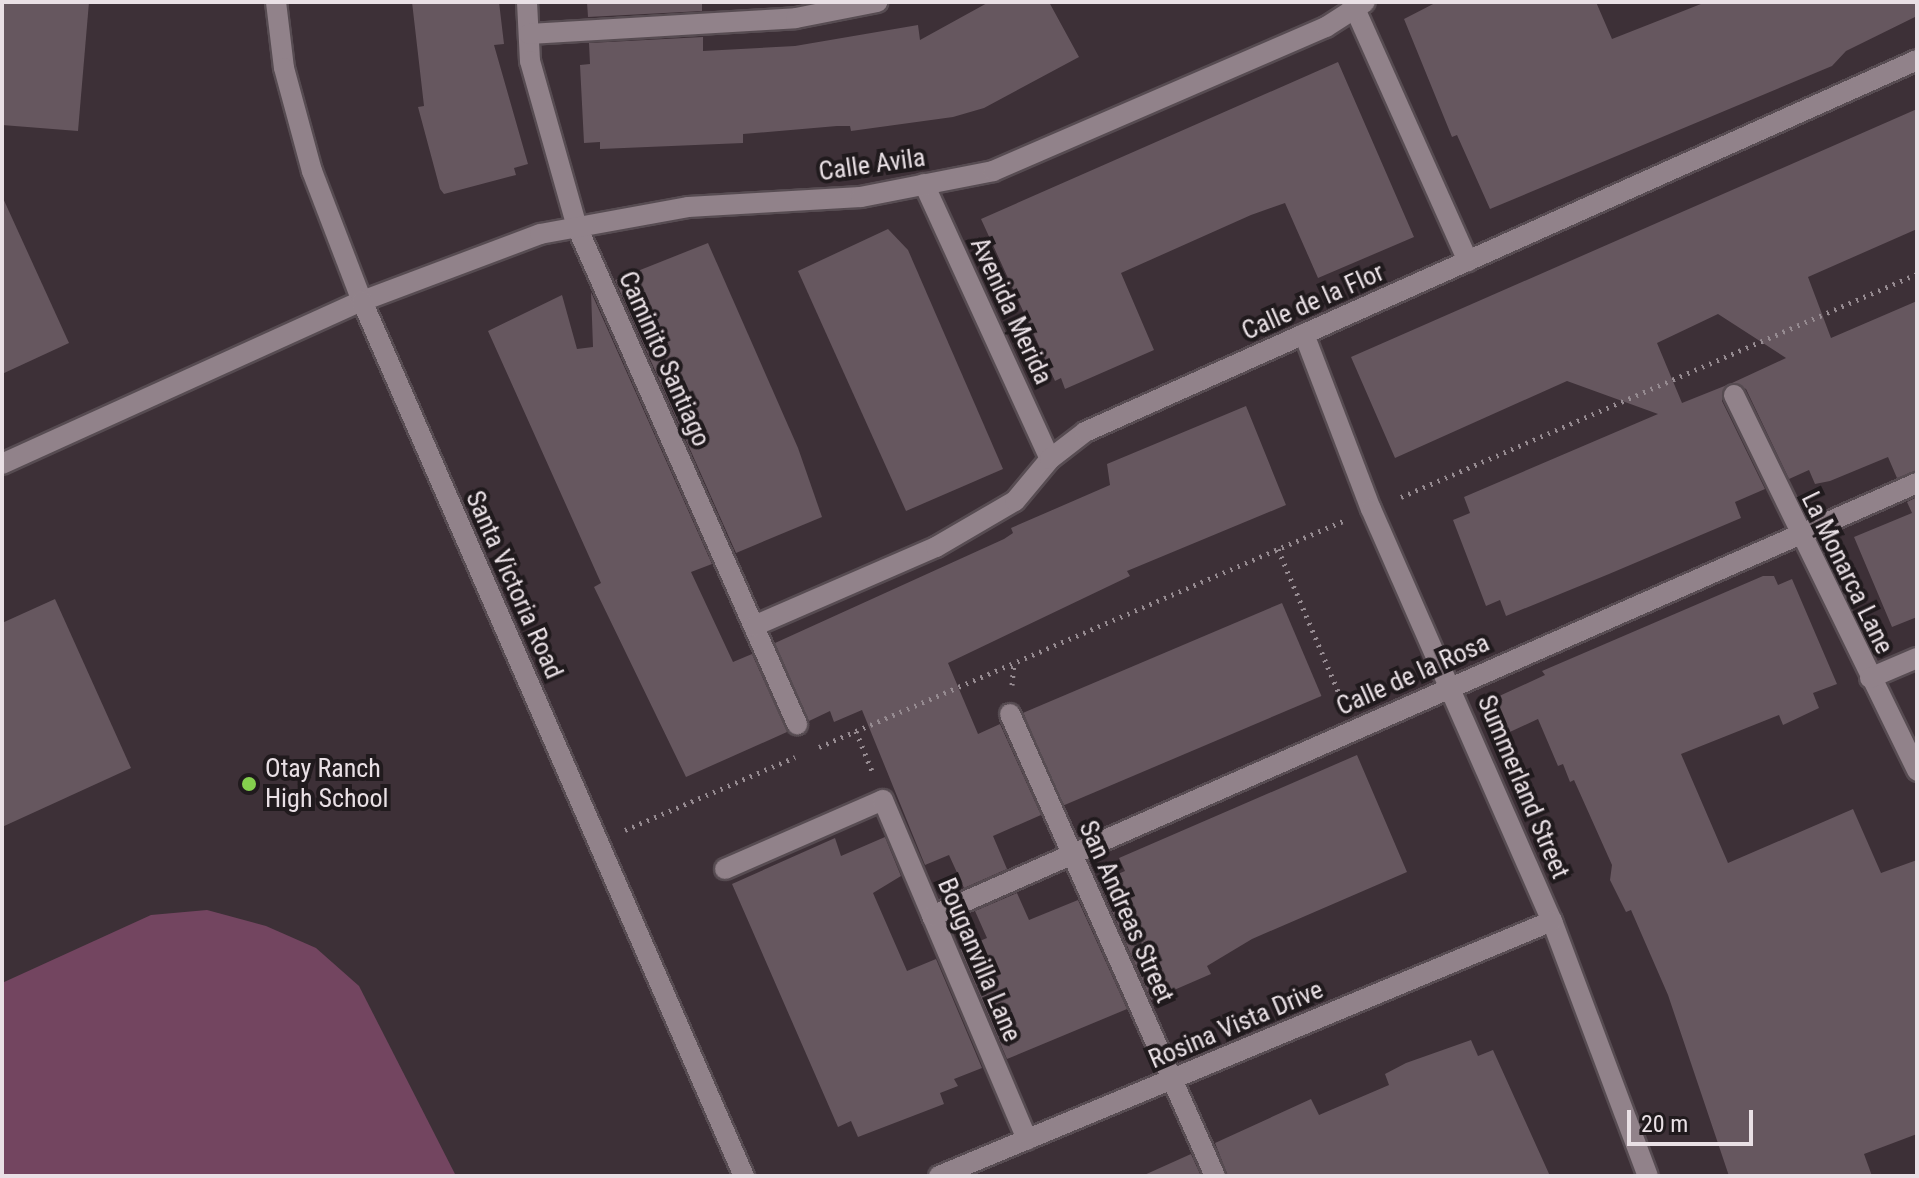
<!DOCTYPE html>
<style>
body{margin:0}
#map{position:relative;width:1919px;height:1178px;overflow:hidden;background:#3d3037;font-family:"Roboto Condensed",sans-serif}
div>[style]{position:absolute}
.green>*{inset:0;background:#734560}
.building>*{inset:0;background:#66575f;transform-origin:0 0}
.path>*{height:5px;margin-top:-2.5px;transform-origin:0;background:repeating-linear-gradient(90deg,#968b91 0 2px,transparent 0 8px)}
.roads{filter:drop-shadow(2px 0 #574c52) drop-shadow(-2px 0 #574c52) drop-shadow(0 2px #574c52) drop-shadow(0 -2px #574c52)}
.lane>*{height:20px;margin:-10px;padding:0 10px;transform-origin:10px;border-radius:10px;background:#91828a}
.street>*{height:20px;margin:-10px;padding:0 10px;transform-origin:10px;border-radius:10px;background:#91828a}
.secondary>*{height:20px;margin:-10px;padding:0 10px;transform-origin:10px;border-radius:10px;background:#91828a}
.dots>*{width:22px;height:22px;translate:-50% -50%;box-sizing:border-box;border:4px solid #201a1d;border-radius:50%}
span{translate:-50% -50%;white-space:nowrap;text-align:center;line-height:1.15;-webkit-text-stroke:8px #201a1d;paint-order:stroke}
.street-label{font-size:26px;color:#e9e0e5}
.poi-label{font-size:26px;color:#e9e0e5}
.left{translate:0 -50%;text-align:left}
.frame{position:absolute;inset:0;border:4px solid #e9e0e5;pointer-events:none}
.scale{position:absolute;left:1627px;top:1110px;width:126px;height:36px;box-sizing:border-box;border:4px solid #e9e0e5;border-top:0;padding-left:10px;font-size:24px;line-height:28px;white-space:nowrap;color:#e9e0e5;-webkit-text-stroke:6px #201a1d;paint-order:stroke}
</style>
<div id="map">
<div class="green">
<div style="clip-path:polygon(207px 910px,266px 926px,316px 948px,359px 986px,456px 1176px,2px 1176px,2px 983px,151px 915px)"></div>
</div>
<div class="building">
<div style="clip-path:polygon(2px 2px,89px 2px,78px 131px,2px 125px)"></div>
<div style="clip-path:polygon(412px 2px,499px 2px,504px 44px,494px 45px,528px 164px,514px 168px,516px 175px,444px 194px,440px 189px,418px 107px,424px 106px)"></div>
<div style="clip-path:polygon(587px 2px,702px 2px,702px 11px,588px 17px)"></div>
<div style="clip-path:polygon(989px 2px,1049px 2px,1079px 57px,984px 108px,953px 117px,851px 131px,850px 126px,837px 126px,743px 134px,743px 143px,600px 149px,600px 142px,584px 143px,580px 65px,590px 64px,589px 43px,703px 37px,703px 51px,795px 46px,918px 25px,920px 40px)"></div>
<div style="clip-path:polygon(1437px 2px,1596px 2px,1612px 39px,1706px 2px,1917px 2px,1917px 16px,1846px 51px,1832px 66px,1490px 209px,1457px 135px,1452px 137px,1404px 19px)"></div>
<div style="clip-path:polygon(1338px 62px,1414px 237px,1318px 278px,1285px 203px,1251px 215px,1121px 273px,1154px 350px,1065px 389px,1061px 378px,1055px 381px,981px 219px)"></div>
<div style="clip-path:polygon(1917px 109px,1917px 229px,1808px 277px,1831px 338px,1917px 301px,1917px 470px,1897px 478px,1888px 457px,1830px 481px,1815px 484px,1809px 470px,1789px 479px,1746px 389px,1732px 383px,1786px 358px,1718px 314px,1657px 343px,1682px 403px,1727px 385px,1722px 401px,1765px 489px,1735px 502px,1741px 518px,1609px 574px,1506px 616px,1500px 600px,1486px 606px,1453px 520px,1470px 513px,1464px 497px,1658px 414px,1567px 381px,1395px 458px,1351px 357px)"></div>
<div style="clip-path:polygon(2px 196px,69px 343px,2px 374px)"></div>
<div style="clip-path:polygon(888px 229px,908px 250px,1003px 469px,906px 511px,798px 271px)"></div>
<div style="clip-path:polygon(708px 243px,798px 448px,822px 517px,736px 553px,615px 280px)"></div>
<div style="clip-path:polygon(591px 292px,712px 564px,691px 572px,733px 662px,752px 654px,787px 732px,686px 777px,594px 587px,601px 583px,488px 331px,562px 295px,577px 349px,593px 347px)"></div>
<div style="clip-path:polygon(1246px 406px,1286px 505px,1127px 571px,1130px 576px,948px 663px,978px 734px,1000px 724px,1041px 815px,993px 836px,1007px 869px,964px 888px,949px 855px,925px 865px,862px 710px,834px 722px,830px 711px,809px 721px,775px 643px,1004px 539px,1013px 533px,1011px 528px,1110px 485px,1107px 464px)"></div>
<div style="clip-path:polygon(1917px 497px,1917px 617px,1892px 627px,1854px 537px,1912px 513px,1907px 502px)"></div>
<div style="clip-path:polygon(1763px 576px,1774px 576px,1778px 585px,1792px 579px,1837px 684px,1813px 693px,1819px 708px,1783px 725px,1779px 715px,1681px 754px,1728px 863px,1853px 809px,1881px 873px,1917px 860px,1917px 1134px,1864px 1154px,1872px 1176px,1729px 1176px,1668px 995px,1631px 910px,1626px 912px,1610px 880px,1612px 865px,1574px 780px,1570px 782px,1563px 764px,1558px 766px,1538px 719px,1499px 737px,1484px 703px,1545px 675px,1542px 671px)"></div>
<div style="clip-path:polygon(55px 599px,131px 768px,2px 827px,2px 623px)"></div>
<div style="left:1282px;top:603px;width:101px;height:281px;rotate:67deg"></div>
<div style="clip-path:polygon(1357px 755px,1407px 872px,1252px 939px,1207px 966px,1211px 974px,1151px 1000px,1099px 882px,1125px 871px,1119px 858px)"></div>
<div style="clip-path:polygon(885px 837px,901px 876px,873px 893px,907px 971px,936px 959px,982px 1068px,954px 1079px,958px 1086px,940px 1093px,944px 1104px,858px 1137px,851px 1121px,838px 1127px,732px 884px,835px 838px,841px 856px)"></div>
<div style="clip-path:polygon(1017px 893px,1029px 920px,1078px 900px,1127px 1009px,1007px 1059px,960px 949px,987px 938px,975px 911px)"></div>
<div style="clip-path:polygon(1471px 1040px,1478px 1056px,1493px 1050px,1550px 1176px,1228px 1176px,1215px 1143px,1311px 1099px,1319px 1115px,1389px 1085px,1385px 1074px,1406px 1063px)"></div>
<div style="clip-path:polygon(1191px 1154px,1201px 1176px,1142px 1176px)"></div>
</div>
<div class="path">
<div style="left:1401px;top:497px;width:562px;rotate:-23.37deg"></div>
<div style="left:1278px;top:549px;width:167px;rotate:67.1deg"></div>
<div style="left:1012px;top:685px;width:22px;rotate:-85deg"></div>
<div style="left:856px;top:731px;width:43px;rotate:68.2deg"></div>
<div style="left:819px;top:747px;width:571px;rotate:-23.33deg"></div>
<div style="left:625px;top:830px;width:185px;rotate:-23.2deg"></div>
</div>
<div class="roads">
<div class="lane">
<div style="left:2px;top:464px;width:395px;rotate:-24.4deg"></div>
</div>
<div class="street">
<div style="left:527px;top:2px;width:59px;rotate:87.1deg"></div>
<div style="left:530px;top:61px;width:173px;rotate:74.2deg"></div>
<div style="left:577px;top:227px;width:544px;rotate:66.12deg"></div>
<div style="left:1352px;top:2px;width:284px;rotate:65.9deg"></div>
<div style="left:529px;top:34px;width:267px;rotate:-3.4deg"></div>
<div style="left:796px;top:18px;width:83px;rotate:-11.2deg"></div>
<div style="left:924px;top:184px;width:302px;rotate:65.4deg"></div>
<div style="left:362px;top:301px;width:190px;rotate:-20.6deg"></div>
<div style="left:540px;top:234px;width:150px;rotate:-10.3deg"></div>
<div style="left:688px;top:207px;width:173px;rotate:-3.3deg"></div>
<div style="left:861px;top:197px;width:135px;rotate:-11.1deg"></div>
<div style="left:993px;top:171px;width:363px;rotate:-23.4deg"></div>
<div style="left:1326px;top:27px;width:46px;rotate:-32.7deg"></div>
<div style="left:1304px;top:334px;width:187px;rotate:69.1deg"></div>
<div style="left:1371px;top:509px;width:450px;rotate:66.3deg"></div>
<div style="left:1552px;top:921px;width:272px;rotate:69.4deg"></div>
<div style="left:1734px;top:395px;width:418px;rotate:64deg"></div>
<div style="left:754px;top:626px;width:198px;rotate:-23.5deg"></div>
<div style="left:936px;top:547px;width:91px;rotate:-30.2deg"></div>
<div style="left:1015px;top:501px;width:55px;rotate:-50.2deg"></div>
<div style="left:1050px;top:459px;width:44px;rotate:-37.6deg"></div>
<div style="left:1085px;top:432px;width:911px;rotate:-24.09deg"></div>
<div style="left:1870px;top:678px;width:51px;rotate:-23.1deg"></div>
<div style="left:1010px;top:714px;width:505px;rotate:66.07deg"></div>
<div style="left:725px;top:869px;width:172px;rotate:-23.6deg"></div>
<div style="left:883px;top:800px;width:369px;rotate:67deg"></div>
<div style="left:932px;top:916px;width:1076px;rotate:-23.73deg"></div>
<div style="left:939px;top:1176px;width:664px;rotate:-22.59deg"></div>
</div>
<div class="secondary">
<div style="left:276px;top:2px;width:66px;rotate:83.1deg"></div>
<div style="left:284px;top:68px;width:107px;rotate:74.8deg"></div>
<div style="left:312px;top:171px;width:139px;rotate:69deg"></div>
<div style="left:362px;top:301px;width:955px;rotate:66.42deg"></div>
</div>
</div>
<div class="dots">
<div style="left:249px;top:784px;background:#84cf4d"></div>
</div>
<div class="street-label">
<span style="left:872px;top:165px;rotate:-8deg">Calle Avila</span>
<span style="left:1313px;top:302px;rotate:-24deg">Calle de la Flor</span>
<span style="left:1011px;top:311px;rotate:65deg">Avenida Merida</span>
<span style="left:664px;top:359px;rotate:66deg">Caminito Santiago</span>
<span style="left:1847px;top:573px;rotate:64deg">La Monarca Lane</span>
<span style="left:514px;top:585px;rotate:66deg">Santa Victoria Road</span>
<span style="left:1413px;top:675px;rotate:-24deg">Calle de la Rosa</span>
<span style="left:1523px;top:787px;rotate:67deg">Summerland Street</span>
<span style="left:1126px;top:912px;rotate:66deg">San Andreas Street</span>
<span style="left:979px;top:960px;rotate:67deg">Bouganvilla Lane</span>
<span style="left:1236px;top:1025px;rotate:-23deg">Rosina Vista Drive</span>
</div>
<div class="poi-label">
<span class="left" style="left:265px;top:784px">Otay Ranch<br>High School</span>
</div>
<div class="frame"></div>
<div class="scale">20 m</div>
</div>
